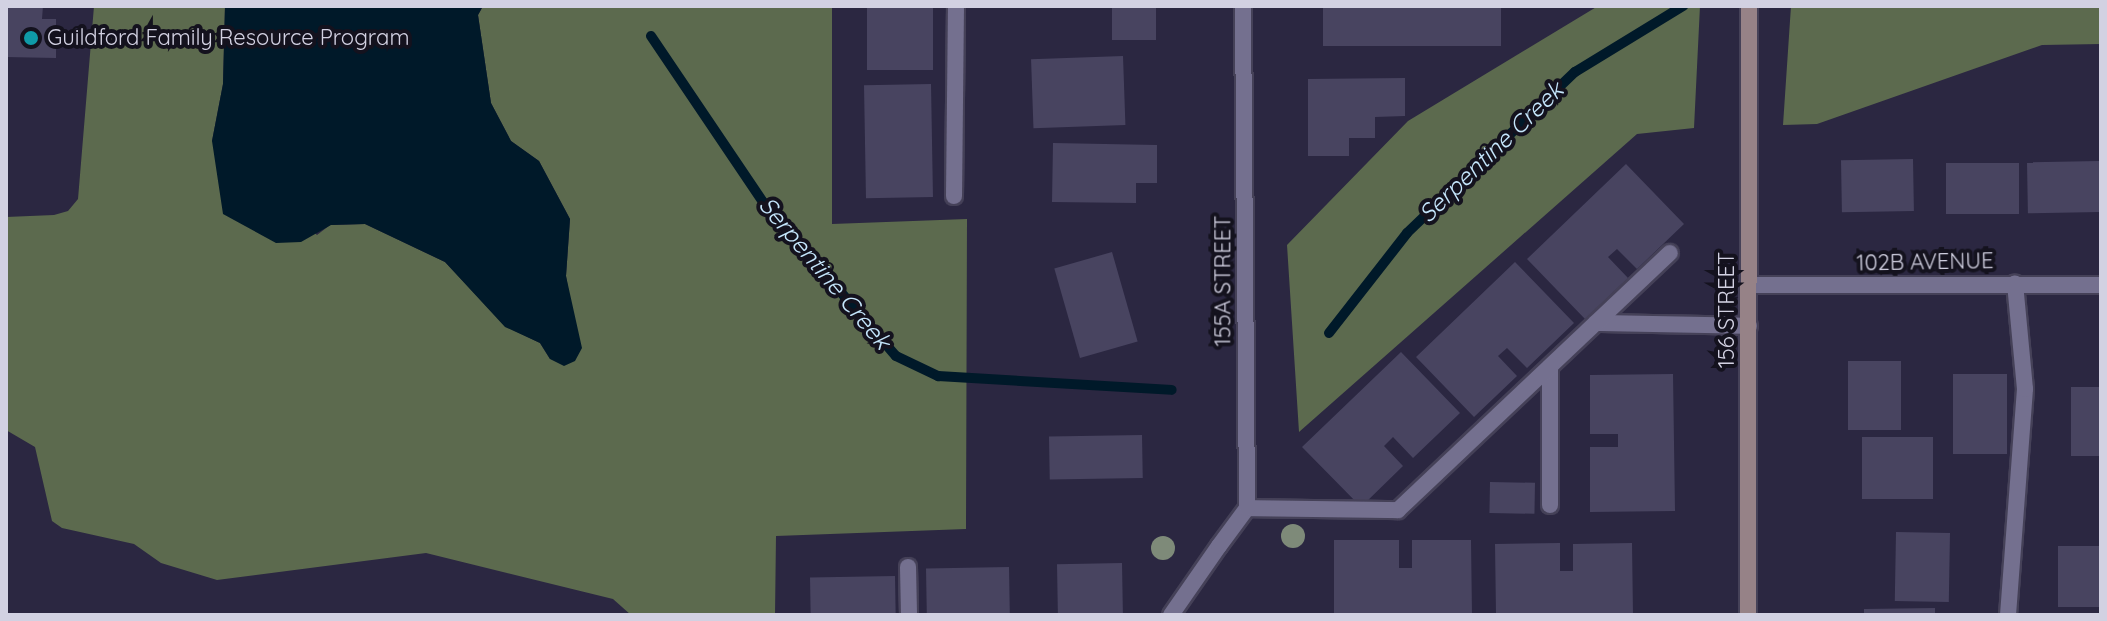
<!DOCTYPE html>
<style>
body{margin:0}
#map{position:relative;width:2107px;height:621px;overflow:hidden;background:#2b2741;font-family:Quicksand,sans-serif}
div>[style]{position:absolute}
.forest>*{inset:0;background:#5c6a4e}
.water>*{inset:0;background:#001929}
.stream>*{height:10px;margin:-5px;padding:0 5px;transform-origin:5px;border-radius:5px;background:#001929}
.building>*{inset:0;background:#484460;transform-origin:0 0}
.roads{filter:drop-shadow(2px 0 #454158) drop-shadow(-2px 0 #454158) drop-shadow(0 2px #454158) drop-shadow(0 -2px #454158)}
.service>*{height:16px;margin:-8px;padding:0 8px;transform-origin:8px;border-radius:8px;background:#74708f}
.minor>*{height:16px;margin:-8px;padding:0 8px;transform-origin:8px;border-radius:8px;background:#74708f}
.secondary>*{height:16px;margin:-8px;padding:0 8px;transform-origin:8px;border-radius:8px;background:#968287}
.trees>*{width:24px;height:24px;margin:-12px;border-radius:50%;background:#7e8a79}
.dots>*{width:22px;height:22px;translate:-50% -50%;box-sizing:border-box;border:4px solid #14121e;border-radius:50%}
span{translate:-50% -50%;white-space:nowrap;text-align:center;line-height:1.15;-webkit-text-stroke:8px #14121e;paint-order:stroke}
.poi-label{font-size:22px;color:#d2d1e2}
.left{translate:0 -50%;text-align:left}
.street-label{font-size:22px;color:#d2d1e2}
.water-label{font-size:24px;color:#c5e6fc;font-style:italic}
.frame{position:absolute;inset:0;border:8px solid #d2d1e2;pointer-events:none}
</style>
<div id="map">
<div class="forest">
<div style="clip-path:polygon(94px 6px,225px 6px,223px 84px,212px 141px,317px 235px,330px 225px,365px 224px,445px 262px,505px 326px,540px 343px,550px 359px,572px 311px,566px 276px,570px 219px,539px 161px,511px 141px,491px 103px,478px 15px,483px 6px,832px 6px,832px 224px,967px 219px,966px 529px,776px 536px,775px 615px,631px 615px,613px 599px,426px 553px,217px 580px,161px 563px,134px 544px,62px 528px,52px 521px,35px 447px,6px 430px,6px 217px,54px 215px,68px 211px,78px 199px)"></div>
<div style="clip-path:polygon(1598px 6px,1700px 6px,1694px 128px,1637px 134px,1299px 432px,1287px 245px,1408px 121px)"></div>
<div style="clip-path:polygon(1791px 6px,2101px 6px,2101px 44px,2042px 45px,1817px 124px,1783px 125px)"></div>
</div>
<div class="water">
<div style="clip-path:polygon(225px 6px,483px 6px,478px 15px,491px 103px,511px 141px,539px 161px,570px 219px,566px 276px,582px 348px,575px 361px,564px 366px,550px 359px,540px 343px,505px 327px,445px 262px,365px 224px,331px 225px,301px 242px,276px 243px,223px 214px,212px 141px,223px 84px)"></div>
</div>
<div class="stream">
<div style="left:651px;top:36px;width:200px;rotate:56deg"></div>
<div style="left:763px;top:202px;width:203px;rotate:49.2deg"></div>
<div style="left:896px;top:356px;width:47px;rotate:25.5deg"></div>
<div style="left:938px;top:376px;width:234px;rotate:3.4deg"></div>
<div style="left:1329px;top:333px;width:127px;rotate:-52deg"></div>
<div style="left:1407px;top:233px;width:233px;rotate:-43.8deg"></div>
<div style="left:1575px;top:72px;width:127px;rotate:-31.4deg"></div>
</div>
<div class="building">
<div style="clip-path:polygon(6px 6px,43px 6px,42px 19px,56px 19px,56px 58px,6px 57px)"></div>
<div style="left:867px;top:6px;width:66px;height:64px"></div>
<div style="left:1112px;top:6px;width:44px;height:34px"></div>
<div style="left:1323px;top:6px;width:178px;height:40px"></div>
<div style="left:1123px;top:56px;width:69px;height:92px;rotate:88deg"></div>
<div style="clip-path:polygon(1405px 78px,1405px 116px,1375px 117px,1375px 138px,1349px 138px,1349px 156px,1308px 156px,1308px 79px)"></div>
<div style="left:931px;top:84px;width:113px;height:67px;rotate:89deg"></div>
<div style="clip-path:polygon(1053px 143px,1157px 145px,1157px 183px,1136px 183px,1136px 203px,1052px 202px)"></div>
<div style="left:1913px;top:159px;width:52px;height:72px;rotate:89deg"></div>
<div style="left:2099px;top:161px;width:51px;height:72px;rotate:89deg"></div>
<div style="left:2019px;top:163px;width:51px;height:73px;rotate:90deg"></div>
<div style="clip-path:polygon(1626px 164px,1684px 224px,1637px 269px,1617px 249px,1608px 257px,1628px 278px,1585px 319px,1527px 259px)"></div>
<div style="left:1112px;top:252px;width:93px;height:60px;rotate:74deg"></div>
<div style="clip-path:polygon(1515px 262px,1574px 323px,1527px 368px,1507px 348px,1498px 356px,1517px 376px,1474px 417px,1416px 357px)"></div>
<div style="clip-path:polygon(1401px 352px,1460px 413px,1413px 458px,1393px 437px,1384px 446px,1403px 466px,1361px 507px,1302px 447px)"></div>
<div style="left:1848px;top:361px;width:53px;height:69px"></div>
<div style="clip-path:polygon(1673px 374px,1675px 511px,1590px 512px,1590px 447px,1618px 447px,1618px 434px,1590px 434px,1590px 375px)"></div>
<div style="left:1953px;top:374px;width:54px;height:80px"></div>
<div style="left:2071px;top:387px;width:30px;height:69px"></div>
<div style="left:1142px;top:435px;width:43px;height:93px;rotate:89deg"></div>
<div style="left:1933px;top:437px;width:62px;height:71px;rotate:90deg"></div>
<div style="left:1490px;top:482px;width:45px;height:31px;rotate:1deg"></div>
<div style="left:1896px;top:532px;width:54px;height:69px;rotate:1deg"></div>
<div style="clip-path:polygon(1334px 540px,1399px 540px,1399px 568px,1412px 568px,1412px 540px,1471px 540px,1472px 615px,1334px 615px)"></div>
<div style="clip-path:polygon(1560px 543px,1560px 571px,1573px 571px,1573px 544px,1632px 543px,1633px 615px,1496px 615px,1495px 544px)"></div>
<div style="left:2058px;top:546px;width:43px;height:61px"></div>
<div style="left:1122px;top:563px;width:52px;height:65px;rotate:89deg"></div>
<div style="left:1009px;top:567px;width:48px;height:83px;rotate:89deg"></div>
<div style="left:895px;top:576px;width:39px;height:85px;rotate:89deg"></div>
<div style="clip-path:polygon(1935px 608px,1935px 615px,1864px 615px,1864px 609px)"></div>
</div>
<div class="roads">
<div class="service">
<div style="left:954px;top:196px;width:190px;rotate:-89.4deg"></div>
<div style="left:1596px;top:323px;width:153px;rotate:1.1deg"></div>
<div style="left:1550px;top:367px;width:138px;rotate:90deg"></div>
<div style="left:1247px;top:508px;width:151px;rotate:0.8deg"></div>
<div style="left:1398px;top:510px;width:374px;rotate:-43.4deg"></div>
<div style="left:908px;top:567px;width:48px;rotate:88.8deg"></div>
<div style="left:1171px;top:615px;width:84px;rotate:-55.2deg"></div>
<div style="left:2008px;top:615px;width:227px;rotate:-85.7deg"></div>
<div style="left:2025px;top:389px;width:106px;rotate:-95.4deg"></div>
</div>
<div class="minor">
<div style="left:1750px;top:285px;width:351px"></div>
<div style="left:1219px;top:546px;width:47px;rotate:-53.6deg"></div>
<div style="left:1247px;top:508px;width:502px;rotate:-90.46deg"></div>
</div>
<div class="secondary">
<div style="left:1748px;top:615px;width:609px;rotate:-89.91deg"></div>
</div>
</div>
<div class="trees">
<div style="left:1293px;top:536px"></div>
<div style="left:1163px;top:548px"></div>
</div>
<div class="dots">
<div style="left:31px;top:38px;background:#0f9aa8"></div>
</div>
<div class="poi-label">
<span class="left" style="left:47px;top:38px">Guildford Family Resource Program</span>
</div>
<div class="street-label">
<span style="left:1925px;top:262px;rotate:-1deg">102B AVENUE</span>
<span style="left:1223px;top:281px;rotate:-90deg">155A STREET</span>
<span style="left:1727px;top:310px;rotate:-90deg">156 STREET</span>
</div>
<div class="water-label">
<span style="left:1491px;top:152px;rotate:-44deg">Serpentine Creek</span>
<span style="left:825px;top:273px;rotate:50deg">Serpentine Creek</span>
</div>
<div class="frame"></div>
</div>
